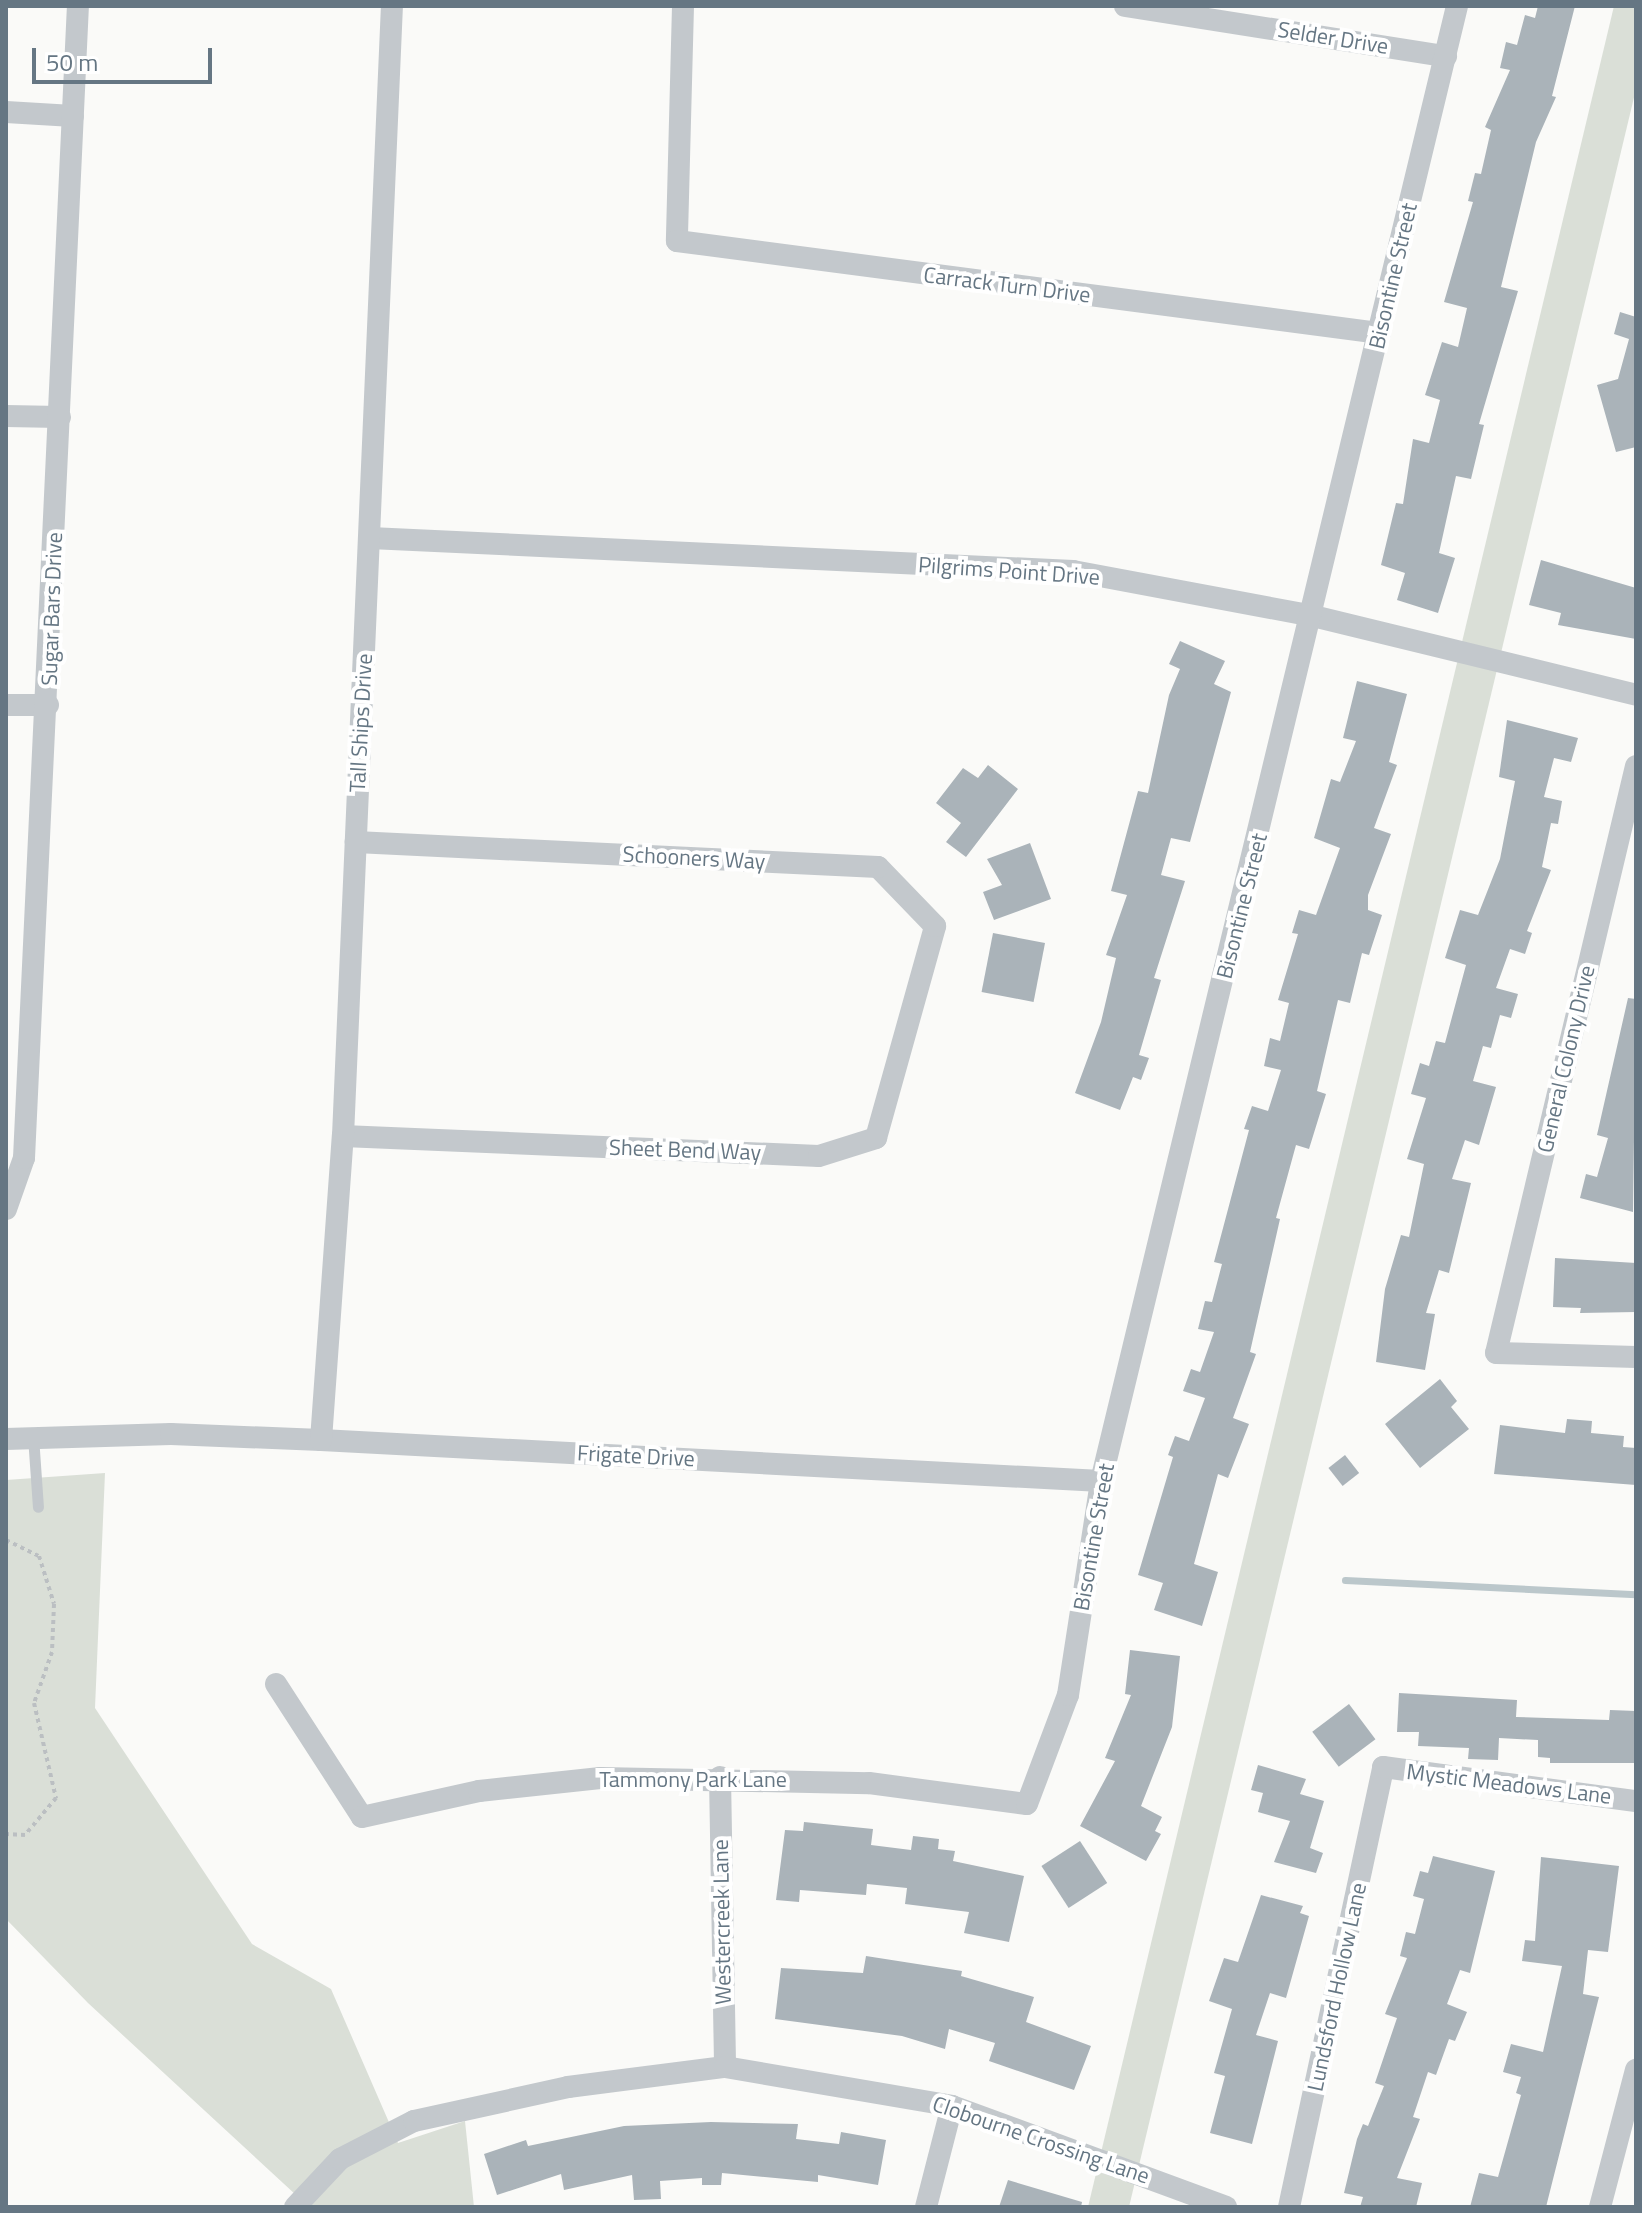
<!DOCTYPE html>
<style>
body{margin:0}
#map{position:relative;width:1642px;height:2213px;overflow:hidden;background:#fafaf8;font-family:"Titillium Web",sans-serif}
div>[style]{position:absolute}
.green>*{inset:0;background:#dadfd7}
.stream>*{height:7px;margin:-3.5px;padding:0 3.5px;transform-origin:3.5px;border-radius:3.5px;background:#bbc7cb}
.building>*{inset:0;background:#aab3b9;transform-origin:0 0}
.path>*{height:4px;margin-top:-2px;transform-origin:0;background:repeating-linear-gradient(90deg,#bbbfc2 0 4px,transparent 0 8px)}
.service>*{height:11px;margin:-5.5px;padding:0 5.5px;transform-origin:5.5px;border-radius:5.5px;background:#c3c8cc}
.minor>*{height:22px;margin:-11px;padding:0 11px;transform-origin:11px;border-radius:11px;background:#c3c8cc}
span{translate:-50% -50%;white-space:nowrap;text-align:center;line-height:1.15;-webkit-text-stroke:8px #fff;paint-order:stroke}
.street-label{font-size:22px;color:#657683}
.frame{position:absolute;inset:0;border:8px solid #657683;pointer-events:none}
.scale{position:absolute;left:32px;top:48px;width:180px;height:36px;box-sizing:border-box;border:4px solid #657683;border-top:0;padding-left:10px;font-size:24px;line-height:28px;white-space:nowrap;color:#657683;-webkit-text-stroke:6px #fff;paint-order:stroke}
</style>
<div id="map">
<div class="green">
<div style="clip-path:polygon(1614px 6px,1636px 6px,1636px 89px,1129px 2207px,1088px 2207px)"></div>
<div style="clip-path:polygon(105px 1473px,95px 1708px,252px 1944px,331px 1989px,398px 2143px,465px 2121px,474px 2207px,309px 2207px,88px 2003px,6px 1919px,6px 1480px)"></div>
</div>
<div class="stream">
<div style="left:1345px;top:1580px;width:291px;rotate:2.8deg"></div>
</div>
<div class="building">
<div style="clip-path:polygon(1538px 6px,1575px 6px,1552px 96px,1556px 97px,1536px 142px,1501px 287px,1518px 291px,1479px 424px,1484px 425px,1471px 479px,1456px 476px,1439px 553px,1455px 558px,1438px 613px,1397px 600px,1405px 573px,1381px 565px,1396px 503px,1403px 504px,1413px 439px,1429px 443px,1440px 400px,1425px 395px,1442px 342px,1458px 347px,1467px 308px,1444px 302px,1473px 202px,1468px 201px,1475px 173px,1481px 174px,1491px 130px,1485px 127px,1510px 70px,1500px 68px,1506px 42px,1517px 45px,1525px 15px,1535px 18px)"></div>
<div style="clip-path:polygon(1620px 312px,1636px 317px,1636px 447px,1616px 452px,1597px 385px,1618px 379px,1629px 339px,1614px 334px)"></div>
<div style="clip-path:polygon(1541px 560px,1636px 588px,1636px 639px,1558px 625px,1561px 613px,1529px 605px)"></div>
<div style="clip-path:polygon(1180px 641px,1225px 661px,1214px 684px,1231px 692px,1190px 842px,1171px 838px,1161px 875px,1185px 881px,1154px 978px,1161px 980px,1139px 1055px,1149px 1058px,1141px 1080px,1133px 1077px,1120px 1110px,1075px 1093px,1101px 1022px,1116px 958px,1106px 955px,1127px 895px,1111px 891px,1138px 791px,1148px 793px,1169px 695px,1180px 669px,1169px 664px)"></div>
<div style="clip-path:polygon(1357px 681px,1407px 694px,1389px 762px,1397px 765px,1374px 828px,1391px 834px,1368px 895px,1368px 910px,1382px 915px,1369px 955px,1362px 953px,1350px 1003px,1338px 1000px,1317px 1091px,1326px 1094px,1309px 1149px,1296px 1145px,1276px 1218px,1280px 1219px,1250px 1352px,1256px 1354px,1233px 1418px,1249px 1424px,1228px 1478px,1218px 1474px,1194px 1564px,1218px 1572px,1202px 1626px,1154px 1610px,1163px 1583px,1138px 1575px,1173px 1457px,1168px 1455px,1175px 1436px,1189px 1441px,1205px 1398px,1183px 1391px,1191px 1369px,1200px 1372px,1214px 1332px,1198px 1329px,1205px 1301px,1212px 1302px,1222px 1264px,1214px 1262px,1249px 1130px,1244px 1129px,1252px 1106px,1268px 1111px,1281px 1070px,1264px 1066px,1270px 1038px,1280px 1041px,1289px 1003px,1278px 1000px,1298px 934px,1292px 933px,1299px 910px,1316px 915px,1340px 848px,1314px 838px,1331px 779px,1340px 782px,1356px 741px,1343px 738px)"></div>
<div style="clip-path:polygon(1507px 720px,1578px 738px,1571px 762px,1554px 758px,1544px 797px,1562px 801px,1558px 824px,1551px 823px,1542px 867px,1551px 870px,1527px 931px,1532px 933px,1525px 954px,1510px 949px,1496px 988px,1518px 994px,1511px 1018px,1500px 1015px,1491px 1048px,1483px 1046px,1473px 1081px,1496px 1087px,1479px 1145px,1465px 1140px,1452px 1179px,1471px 1183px,1449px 1273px,1439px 1270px,1426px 1313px,1435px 1314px,1425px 1370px,1376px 1362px,1385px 1289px,1401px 1235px,1409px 1237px,1424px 1164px,1407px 1159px,1426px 1098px,1411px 1094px,1420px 1063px,1429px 1066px,1436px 1041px,1445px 1043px,1466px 965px,1445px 958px,1460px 910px,1478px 915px,1500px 859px,1515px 781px,1499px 777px)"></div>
<div style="clip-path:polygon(988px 765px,1018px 789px,966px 857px,946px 842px,961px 823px,936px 803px,963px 768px,978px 778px)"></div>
<div style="clip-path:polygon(1030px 843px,1051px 899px,994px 920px,983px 892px,1002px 885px,987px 859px)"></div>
<div style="left:993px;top:933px;width:53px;height:60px;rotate:11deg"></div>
<div style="clip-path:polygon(1628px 998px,1636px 999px,1633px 1212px,1580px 1198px,1586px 1174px,1597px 1177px,1608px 1138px,1597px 1135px)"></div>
<div style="clip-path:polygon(1555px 1258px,1636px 1263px,1636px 1312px,1580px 1313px,1581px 1308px,1553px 1307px)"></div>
<div style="clip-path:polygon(1440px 1379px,1457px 1401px,1451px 1407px,1469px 1429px,1420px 1468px,1385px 1424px)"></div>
<div style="clip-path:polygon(1567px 1419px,1592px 1421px,1591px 1433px,1624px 1436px,1623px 1447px,1636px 1448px,1636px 1485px,1494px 1474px,1500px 1425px,1565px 1433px)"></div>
<div style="left:1345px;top:1455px;width:23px;height:21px;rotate:52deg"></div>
<div style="clip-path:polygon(1130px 1650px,1180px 1656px,1172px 1727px,1141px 1806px,1162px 1817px,1155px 1831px,1161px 1834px,1146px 1861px,1080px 1826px,1115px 1761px,1105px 1758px,1131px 1695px,1125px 1694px)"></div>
<div style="clip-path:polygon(1399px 1693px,1517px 1700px,1516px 1717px,1609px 1720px,1610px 1710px,1636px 1711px,1636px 1763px,1550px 1763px,1550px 1758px,1538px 1757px,1538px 1740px,1499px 1738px,1498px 1760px,1468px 1759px,1469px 1748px,1418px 1746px,1419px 1732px,1397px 1732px)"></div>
<div style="left:1349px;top:1704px;width:44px;height:46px;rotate:53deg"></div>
<div style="clip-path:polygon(1258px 1765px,1306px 1779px,1300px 1794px,1324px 1801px,1310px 1848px,1323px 1853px,1316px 1873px,1274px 1862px,1290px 1821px,1258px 1812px,1263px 1793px,1251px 1790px)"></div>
<div style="clip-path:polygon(804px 1822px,873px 1829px,871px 1845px,911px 1850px,913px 1836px,939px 1839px,938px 1849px,955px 1851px,953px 1861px,1024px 1876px,1009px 1942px,964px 1933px,969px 1912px,905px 1904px,907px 1888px,867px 1884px,866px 1895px,800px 1890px,799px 1902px,776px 1900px,785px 1830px,803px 1831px)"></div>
<div style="left:1080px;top:1841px;width:50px;height:46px;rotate:57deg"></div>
<div style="clip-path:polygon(1433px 1856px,1495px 1871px,1470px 1973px,1460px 1970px,1447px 2004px,1467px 2012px,1455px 2041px,1449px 2039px,1436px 2075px,1428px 2072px,1413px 2117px,1420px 2119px,1397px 2178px,1422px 2183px,1416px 2207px,1360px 2207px,1363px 2197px,1344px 2193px,1357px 2139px,1363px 2124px,1368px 2126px,1384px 2086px,1375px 2083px,1397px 2018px,1385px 2014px,1407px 1958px,1400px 1956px,1406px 1932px,1415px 1934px,1424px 1899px,1413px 1896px,1420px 1871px,1428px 1873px)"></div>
<div style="clip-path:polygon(1541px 1857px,1619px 1866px,1608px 1952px,1588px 1950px,1583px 1994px,1599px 1997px,1546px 2207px,1470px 2207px,1479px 2173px,1498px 2177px,1521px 2095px,1516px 2093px,1521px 2077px,1503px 2072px,1511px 2044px,1543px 2052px,1562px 1966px,1522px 1961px,1525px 1940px,1535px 1941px)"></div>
<div style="clip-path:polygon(1261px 1895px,1303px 1906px,1300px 1913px,1309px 1916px,1286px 1998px,1270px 1993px,1256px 2035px,1278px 2041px,1252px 2144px,1210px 2133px,1225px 2076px,1214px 2073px,1232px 2009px,1209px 2001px,1224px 1958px,1238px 1962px)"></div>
<div style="clip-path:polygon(866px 1956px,962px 1971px,961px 1976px,1034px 1997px,1026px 2022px,1091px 2046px,1074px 2090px,989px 2061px,995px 2043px,949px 2029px,945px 2049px,902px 2036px,775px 2019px,781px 1968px,863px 1973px)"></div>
<div style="clip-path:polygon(711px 2122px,798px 2124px,796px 2139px,839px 2144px,841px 2132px,886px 2140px,878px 2185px,818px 2175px,818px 2182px,722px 2173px,721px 2185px,702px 2185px,702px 2178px,660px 2181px,661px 2199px,634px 2200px,632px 2175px,564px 2190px,561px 2174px,497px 2195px,484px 2154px,526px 2140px,528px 2146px,624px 2126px)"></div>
<div style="clip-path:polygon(1008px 2180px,1082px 2202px,1081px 2207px,999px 2207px)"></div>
</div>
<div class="path">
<div style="left:6px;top:1540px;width:37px;rotate:26deg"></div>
<div style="left:39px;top:1556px;width:50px;rotate:72.6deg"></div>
<div style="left:54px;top:1604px;width:48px;rotate:92.4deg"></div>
<div style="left:52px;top:1652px;width:54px;rotate:109.4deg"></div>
<div style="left:34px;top:1703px;width:98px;rotate:77deg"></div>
<div style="left:56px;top:1798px;width:48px;rotate:130deg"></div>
<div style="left:25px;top:1835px;width:19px;rotate:-177deg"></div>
</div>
<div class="service">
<div style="left:33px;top:1436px;width:71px;rotate:86deg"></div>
</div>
<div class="minor">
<div style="left:683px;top:6px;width:235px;rotate:91.5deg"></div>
<div style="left:677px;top:241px;width:709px;rotate:7.46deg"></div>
<div style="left:1125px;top:6px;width:325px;rotate:8.9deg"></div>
<div style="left:6px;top:112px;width:67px;rotate:3.4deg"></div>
<div style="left:6px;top:416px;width:54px;rotate:1.1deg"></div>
<div style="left:370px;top:538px;width:704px;rotate:2.69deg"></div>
<div style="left:1073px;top:571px;width:244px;rotate:10.6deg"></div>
<div style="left:1313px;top:616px;width:333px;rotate:13.7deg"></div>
<div style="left:6px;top:705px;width:42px"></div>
<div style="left:1636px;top:766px;width:603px;rotate:103.41deg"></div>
<div style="left:1496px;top:1353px;width:140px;rotate:1.6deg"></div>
<div style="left:343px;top:1136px;width:476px;rotate:2.4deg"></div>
<div style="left:819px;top:1156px;width:60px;rotate:-17.5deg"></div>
<div style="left:876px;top:1138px;width:220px;rotate:-74.4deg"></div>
<div style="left:935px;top:926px;width:82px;rotate:-134deg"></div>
<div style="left:878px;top:867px;width:523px;rotate:-177.26deg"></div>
<div style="left:6px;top:1209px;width:54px;rotate:-70.6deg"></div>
<div style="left:24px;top:1158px;width:1153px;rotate:-87.32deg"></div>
<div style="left:6px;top:1439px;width:165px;rotate:-1.7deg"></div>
<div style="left:171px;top:1434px;width:150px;rotate:2.3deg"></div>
<div style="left:321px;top:1440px;width:781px;rotate:3.01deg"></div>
<div style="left:321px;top:1440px;width:305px;rotate:-85.9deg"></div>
<div style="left:343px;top:1136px;width:1131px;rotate:-87.52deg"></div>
<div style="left:276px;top:1684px;width:158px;rotate:57.1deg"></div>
<div style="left:362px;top:1817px;width:120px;rotate:-12.5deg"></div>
<div style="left:479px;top:1791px;width:122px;rotate:-6.1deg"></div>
<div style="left:600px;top:1778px;width:269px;rotate:1.1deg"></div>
<div style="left:869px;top:1783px;width:159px;rotate:7.6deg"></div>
<div style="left:1027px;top:1804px;width:116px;rotate:-69.4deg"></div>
<div style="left:1068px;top:1695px;width:217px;rotate:-81.2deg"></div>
<div style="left:1101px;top:1481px;width:1517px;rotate:-76.43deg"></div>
<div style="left:720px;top:1777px;width:290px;rotate:89deg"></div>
<div style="left:295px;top:2207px;width:66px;rotate:-46.8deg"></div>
<div style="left:340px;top:2159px;width:83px;rotate:-27.2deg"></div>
<div style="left:414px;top:2121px;width:158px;rotate:-12.4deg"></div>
<div style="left:568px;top:2087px;width:158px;rotate:-7.3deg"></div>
<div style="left:725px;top:2067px;width:230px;rotate:9.7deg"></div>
<div style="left:952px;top:2106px;width:292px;rotate:20.2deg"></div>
<div style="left:926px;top:2207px;width:104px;rotate:-75.6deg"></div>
<div style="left:1289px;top:2207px;width:450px;rotate:-77.9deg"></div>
<div style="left:1383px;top:1767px;width:255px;rotate:7.7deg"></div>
<div style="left:1600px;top:2207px;width:142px;rotate:-75.3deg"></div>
</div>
<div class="street-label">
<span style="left:1333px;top:38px;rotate:9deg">Selder Drive</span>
<span style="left:1393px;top:276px;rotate:-77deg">Bisontine Street</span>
<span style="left:1007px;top:285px;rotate:7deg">Carrack Turn Drive</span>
<span style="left:1009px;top:571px;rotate:4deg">Pilgrims Point Drive</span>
<span style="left:52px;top:609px;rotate:-88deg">Sugar Bars Drive</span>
<span style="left:361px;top:723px;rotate:-87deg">Tall Ships Drive</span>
<span style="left:694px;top:858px;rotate:3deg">Schooners Way</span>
<span style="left:1242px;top:906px;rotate:-76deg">Bisontine Street</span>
<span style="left:1566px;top:1059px;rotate:-77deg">General Colony Drive</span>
<span style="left:685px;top:1150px;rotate:2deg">Sheet Bend Way</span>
<span style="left:636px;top:1456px;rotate:3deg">Frigate Drive</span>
<span style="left:1094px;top:1537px;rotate:-80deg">Bisontine Street</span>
<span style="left:693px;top:1780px">Tammony Park Lane</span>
<span style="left:1509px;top:1784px;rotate:7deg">Mystic Meadows Lane</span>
<span style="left:722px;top:1922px;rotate:-91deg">Westercreek Lane</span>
<span style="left:1337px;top:1987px;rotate:-78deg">Lundsford Hollow Lane</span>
<span style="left:1041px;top:2140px;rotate:19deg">Clobourne Crossing Lane</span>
</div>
<div class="frame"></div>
<div class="scale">50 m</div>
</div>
